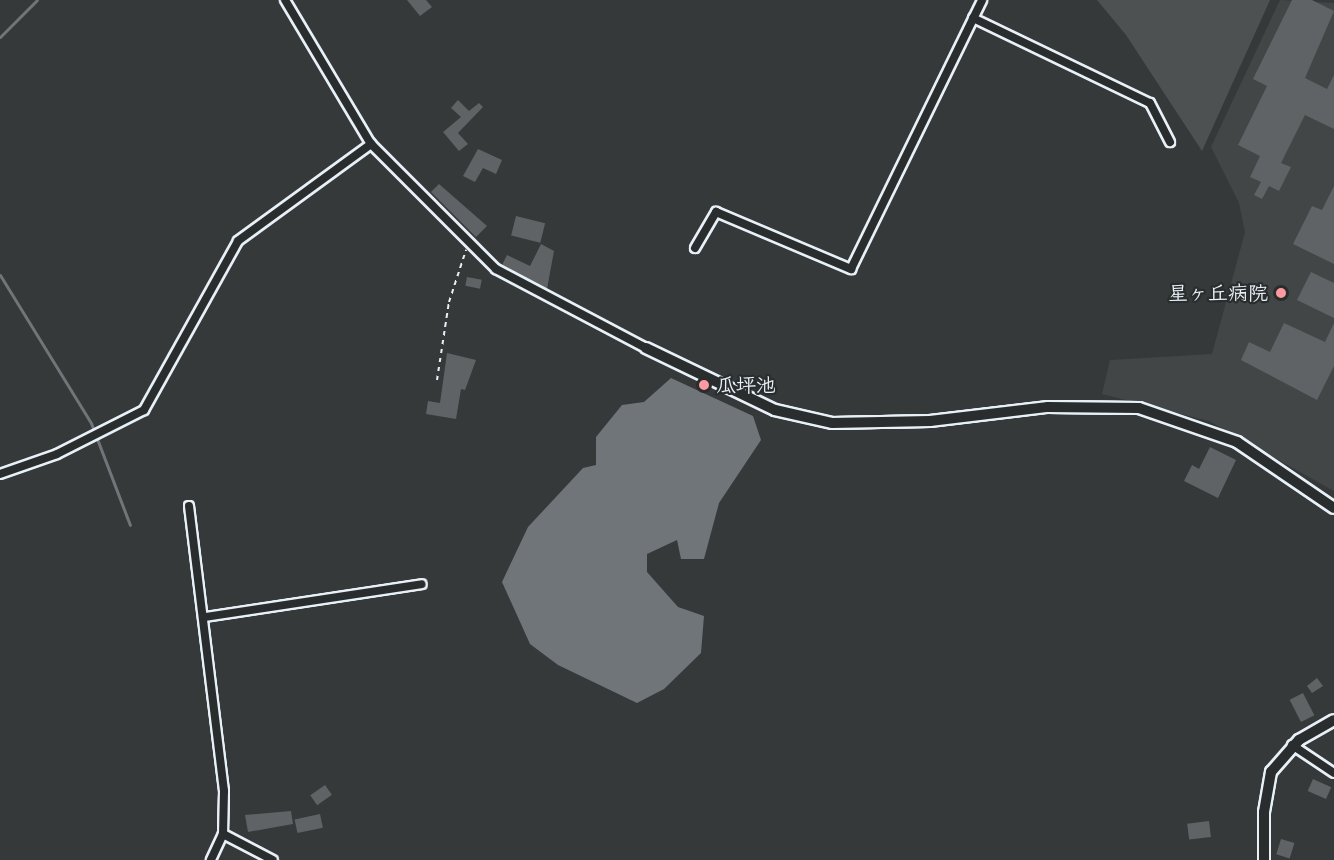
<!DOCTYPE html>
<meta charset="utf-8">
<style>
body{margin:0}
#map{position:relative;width:1334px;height:860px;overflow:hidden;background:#35393a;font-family:Itim,"Klee One",sans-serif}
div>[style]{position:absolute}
.built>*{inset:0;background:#424647}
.green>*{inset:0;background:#4d5152}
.water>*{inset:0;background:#707579}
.stream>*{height:3px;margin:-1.5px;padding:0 1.5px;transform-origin:1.5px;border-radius:1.5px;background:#707579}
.building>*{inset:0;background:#5f6365;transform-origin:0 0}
.path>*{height:2px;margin-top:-1px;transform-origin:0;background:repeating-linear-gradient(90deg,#e8f1f8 0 4.5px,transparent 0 9px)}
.roads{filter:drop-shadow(2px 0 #e8f1f8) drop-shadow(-2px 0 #e8f1f8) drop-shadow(0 2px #e8f1f8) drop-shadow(0 -2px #e8f1f8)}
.minor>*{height:8px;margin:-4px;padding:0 4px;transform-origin:4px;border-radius:4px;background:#2a2d2e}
.tertiary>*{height:10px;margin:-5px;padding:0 5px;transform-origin:5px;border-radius:5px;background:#2a2d2e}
.dots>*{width:16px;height:16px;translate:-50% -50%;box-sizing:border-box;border:3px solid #2a2d2e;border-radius:50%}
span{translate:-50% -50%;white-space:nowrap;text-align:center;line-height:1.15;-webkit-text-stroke:4.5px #2a2d2e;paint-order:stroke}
.poi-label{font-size:20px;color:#e8f1f8;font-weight:700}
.right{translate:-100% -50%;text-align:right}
.left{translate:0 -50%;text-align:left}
</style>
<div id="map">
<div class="built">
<div style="clip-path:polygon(1280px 0,1334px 3px,1334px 491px,1209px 421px,1102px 394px,1110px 360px,1212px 354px,1245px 232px,1239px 203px,1211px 147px)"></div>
</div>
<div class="green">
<div style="clip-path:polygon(1097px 0,1270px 0,1202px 151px,1126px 35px)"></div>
</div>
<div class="water">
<div style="clip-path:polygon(671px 378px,753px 416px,761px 440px,719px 503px,704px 559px,681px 559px,677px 540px,647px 554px,647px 572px,678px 607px,704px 616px,701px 653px,664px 689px,637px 703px,558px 665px,530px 644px,502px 582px,528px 527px,583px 468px,596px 465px,596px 437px,622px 405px,644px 402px)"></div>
</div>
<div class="stream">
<div style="left:0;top:37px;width:52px;rotate:-45deg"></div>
<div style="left:0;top:275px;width:174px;rotate:58.4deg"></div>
<div style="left:91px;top:423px;width:109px;rotate:69.1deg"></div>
</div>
<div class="building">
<div style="clip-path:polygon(407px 0,426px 0,432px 7px,420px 16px)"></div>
<div style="clip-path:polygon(1292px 0,1312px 0,1334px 11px,1305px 78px,1327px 89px,1334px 75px,1334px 129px,1305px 115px,1281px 163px,1291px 167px,1279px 191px,1269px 186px,1262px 199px,1254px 195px,1261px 182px,1250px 177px,1260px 156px,1238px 145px,1267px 86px,1253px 79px)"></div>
<div style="clip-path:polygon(458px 100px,469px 111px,479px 103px,483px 107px,458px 133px,468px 144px,459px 151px,443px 132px,461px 117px,451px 108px)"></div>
<div style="clip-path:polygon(478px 149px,502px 160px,496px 174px,483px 168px,475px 182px,463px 176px)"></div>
<div style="clip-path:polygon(439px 184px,487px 226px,476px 237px,431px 192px)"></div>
<div style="clip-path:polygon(1334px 186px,1334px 264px,1293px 244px,1312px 206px,1322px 210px)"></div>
<div style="left:516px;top:216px;width:30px;height:20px;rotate:14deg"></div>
<div style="clip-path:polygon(541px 244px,554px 251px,547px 289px,502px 265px,507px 255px,530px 266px)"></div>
<div style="clip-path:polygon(1311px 272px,1334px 283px,1334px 318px,1297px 300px)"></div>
<div style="left:467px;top:277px;width:15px;height:9px;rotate:11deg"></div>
<div style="clip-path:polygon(1284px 323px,1325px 342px,1334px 323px,1334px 366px,1317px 400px,1241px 360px,1249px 342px,1270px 352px)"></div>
<div style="clip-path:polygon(447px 353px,476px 360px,465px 390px,461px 389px,456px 419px,426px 414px,428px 401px,440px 403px)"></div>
<div style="clip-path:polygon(1210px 447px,1236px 460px,1218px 498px,1184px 481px,1192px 465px,1199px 469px)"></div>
<div style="clip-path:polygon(1317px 678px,1323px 686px,1312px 693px,1307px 686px)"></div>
<div style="left:1303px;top:693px;width:25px;height:15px;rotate:63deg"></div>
<div style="left:1313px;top:779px;width:20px;height:13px;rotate:24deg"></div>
<div style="left:325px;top:785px;width:12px;height:18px;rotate:55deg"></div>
<div style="clip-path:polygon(291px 811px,293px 824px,248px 832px,245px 815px)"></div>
<div style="left:320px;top:814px;width:14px;height:26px;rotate:78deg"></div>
<div style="left:1209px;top:821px;width:16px;height:22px;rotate:83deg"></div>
<div style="left:1281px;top:839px;width:14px;height:16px;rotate:17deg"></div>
</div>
<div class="path">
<div style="left:437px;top:380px;width:79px;rotate:-81.3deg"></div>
<div style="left:449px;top:302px;width:55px;rotate:-71.9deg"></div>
</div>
<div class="roads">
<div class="minor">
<div style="left:285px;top:0;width:168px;rotate:59.2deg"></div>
<div style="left:371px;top:144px;width:177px;rotate:45deg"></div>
<div style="left:496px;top:269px;width:170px;rotate:27.8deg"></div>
<div style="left:973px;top:18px;width:196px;rotate:25.7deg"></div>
<div style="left:1150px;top:103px;width:44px;rotate:62.9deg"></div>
<div style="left:695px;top:248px;width:42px;rotate:-59.7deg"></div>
<div style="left:716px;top:212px;width:147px;rotate:22.9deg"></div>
<div style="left:851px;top:269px;width:299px;rotate:-64deg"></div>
<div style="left:0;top:474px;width:60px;rotate:-19.3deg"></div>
<div style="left:57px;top:454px;width:97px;rotate:-26.8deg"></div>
<div style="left:144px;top:410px;width:193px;rotate:-60.9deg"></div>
<div style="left:238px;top:241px;width:165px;rotate:-36.1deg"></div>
<div style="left:189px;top:506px;width:287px;rotate:83deg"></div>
<div style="left:224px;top:791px;width:43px;rotate:91.3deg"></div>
<div style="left:223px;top:834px;width:29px;rotate:115deg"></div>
<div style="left:205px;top:617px;width:219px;rotate:-8.6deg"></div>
<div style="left:1292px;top:745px;width:50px;rotate:33.7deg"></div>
<div style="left:223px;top:834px;width:56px;rotate:27.5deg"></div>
</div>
<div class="tertiary">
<div style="left:646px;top:348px;width:143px;rotate:25.7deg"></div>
<div style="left:775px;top:410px;width:58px;rotate:12.8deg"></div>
<div style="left:832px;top:423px;width:98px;rotate:-1.2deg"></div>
<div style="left:930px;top:421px;width:119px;rotate:-6.8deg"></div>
<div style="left:1048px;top:407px;width:91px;rotate:0.6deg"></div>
<div style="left:1139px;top:408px;width:104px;rotate:19.1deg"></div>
<div style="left:1237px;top:442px;width:117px;rotate:34.2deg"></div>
<div style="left:1264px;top:860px;width:48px;rotate:-90deg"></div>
<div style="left:1264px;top:812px;width:41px;rotate:-80.1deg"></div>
<div style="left:1271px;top:772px;width:43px;rotate:-48.8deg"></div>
<div style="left:1299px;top:740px;width:40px;rotate:-29.7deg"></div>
</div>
</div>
<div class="dots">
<div style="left:1281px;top:293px;background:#ff9aa2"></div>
<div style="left:704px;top:385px;background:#ff9aa2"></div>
</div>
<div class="poi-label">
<span class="right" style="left:1268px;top:293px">星ヶ丘病院</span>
<span class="left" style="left:716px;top:385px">瓜坪池</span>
</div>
</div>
